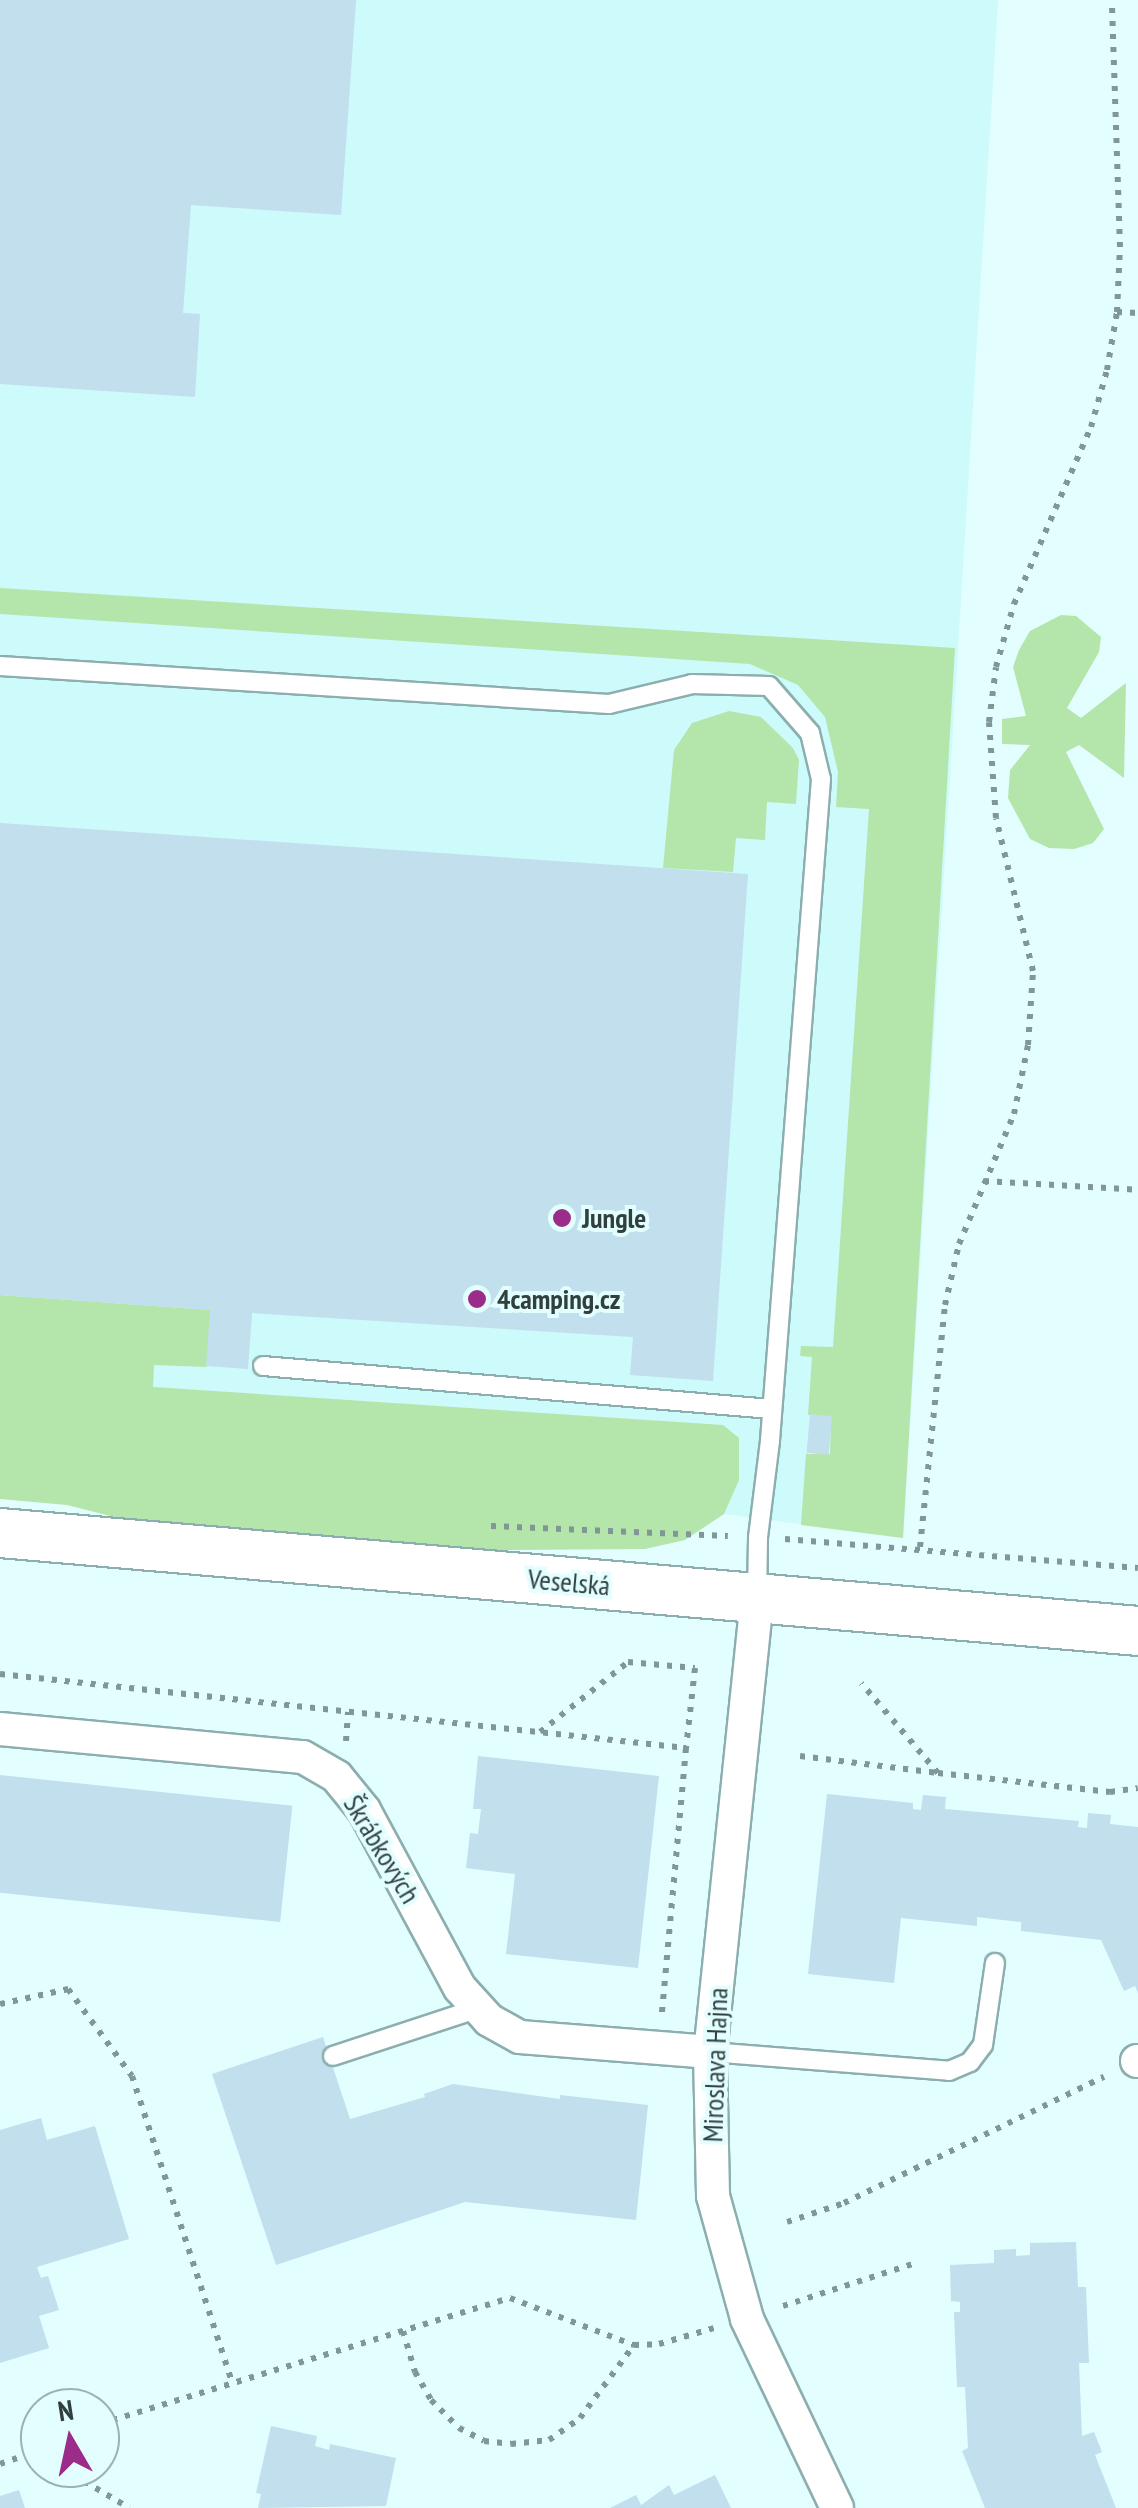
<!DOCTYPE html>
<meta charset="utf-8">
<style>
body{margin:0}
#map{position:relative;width:1138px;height:2508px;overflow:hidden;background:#e2fefe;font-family:"PT Sans Narrow",sans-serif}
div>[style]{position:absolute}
.built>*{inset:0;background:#cdfafa}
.green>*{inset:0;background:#b4e6ab}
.building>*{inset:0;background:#c1dfec;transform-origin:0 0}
.path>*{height:6px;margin-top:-3px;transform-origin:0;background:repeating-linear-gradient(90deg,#819696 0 5px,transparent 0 13px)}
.roads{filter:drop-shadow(2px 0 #8caeae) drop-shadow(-2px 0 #8caeae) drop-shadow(0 2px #8caeae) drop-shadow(0 -2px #8caeae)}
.lane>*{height:18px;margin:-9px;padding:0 9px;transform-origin:9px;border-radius:9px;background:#fff}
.street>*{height:32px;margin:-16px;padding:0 16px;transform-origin:16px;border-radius:16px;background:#fff}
.secondary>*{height:48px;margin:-24px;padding:0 24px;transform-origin:24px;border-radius:24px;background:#fff}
.dots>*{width:28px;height:28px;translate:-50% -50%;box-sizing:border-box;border:5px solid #e2fefe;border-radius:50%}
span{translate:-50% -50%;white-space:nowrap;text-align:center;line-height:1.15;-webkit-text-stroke:8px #e2fefe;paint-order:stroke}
.poi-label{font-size:28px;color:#313f3f;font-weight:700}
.left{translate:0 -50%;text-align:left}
.street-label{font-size:28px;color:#313f3f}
.north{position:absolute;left:20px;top:2388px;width:100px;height:100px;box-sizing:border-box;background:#e2fefe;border:2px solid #9bb2b2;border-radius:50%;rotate:351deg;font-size:28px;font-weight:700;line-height:40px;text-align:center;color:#313f3f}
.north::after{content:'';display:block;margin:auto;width:35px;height:45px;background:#9c2c89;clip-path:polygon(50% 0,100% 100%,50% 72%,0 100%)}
</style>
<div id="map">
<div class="built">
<div style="clip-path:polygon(0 0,998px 0,903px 1538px,0 1416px)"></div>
</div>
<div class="green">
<div style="clip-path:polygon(0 588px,955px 648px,903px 1538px,801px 1525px,806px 1454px,830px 1454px,831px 1417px,808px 1415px,812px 1357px,800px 1356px,801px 1346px,833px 1347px,869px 809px,836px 807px,838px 772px,825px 717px,798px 685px,750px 664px,0 614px)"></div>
<div style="clip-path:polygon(1061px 615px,1076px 616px,1101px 637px,1099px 652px,1067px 708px,1081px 718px,1126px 683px,1124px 778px,1079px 745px,1066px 752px,1104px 829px,1093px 843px,1074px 849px,1049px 848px,1030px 839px,1008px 798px,1010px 770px,1030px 745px,1002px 744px,1002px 719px,1026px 716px,1013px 667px,1019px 650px,1030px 631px)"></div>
<div style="clip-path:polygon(729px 711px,761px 717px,793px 748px,799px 760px,796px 804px,767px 802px,765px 840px,736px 838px,733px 872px,663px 868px,674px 750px,692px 723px)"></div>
<div style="clip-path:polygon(0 1295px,211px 1310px,207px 1367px,154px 1365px,153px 1387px,723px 1425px,739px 1438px,739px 1480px,724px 1514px,685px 1540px,645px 1549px,388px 1551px,138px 1523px,67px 1505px,0 1499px)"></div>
</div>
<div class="building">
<div style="clip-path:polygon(0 0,356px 0,341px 215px,191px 205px,183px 313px,200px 314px,195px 397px,0 384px)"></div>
<div style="clip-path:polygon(0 823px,748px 874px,713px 1381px,630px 1375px,633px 1337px,252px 1313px,248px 1369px,206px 1366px,210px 1310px,0 1295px)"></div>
<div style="left:810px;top:1414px;width:22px;height:39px;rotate:5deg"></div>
<div style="clip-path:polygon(478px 1756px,659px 1776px,638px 1968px,506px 1954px,515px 1874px,466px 1868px,470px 1833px,478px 1834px,481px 1809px,473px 1809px)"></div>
<div style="left:0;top:1775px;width:294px;height:117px;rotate:6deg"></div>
<div style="clip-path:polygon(827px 1794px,913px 1803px,913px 1809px,921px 1810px,923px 1795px,946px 1797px,945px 1809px,1079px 1821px,1078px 1827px,1087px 1828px,1088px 1813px,1111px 1815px,1110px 1824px,1138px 1827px,1138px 1993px,1135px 1986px,1124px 1991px,1101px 1940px,1021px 1931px,1021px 1922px,977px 1917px,977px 1926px,901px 1918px,894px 1983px,808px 1974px)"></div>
<div style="clip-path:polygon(323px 2037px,350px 2119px,425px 2097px,424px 2094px,453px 2084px,560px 2099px,560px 2095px,648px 2105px,636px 2220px,465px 2202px,276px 2265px,212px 2074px)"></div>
<div style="clip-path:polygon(41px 2118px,47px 2140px,95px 2126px,129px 2239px,37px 2267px,41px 2278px,48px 2276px,59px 2310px,39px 2316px,49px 2348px,0 2363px,0 2130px)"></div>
<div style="clip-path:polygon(1076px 2242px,1078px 2287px,1086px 2287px,1089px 2363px,1079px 2363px,1082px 2436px,1094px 2432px,1102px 2452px,1095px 2455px,1116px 2508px,985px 2508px,962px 2451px,968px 2448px,965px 2387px,957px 2387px,954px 2312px,960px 2312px,960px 2302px,951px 2301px,950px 2265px,994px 2263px,994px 2250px,1016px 2249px,1016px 2256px,1030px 2255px,1030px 2243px)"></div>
<div style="clip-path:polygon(271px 2426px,317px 2436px,315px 2446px,329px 2450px,330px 2444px,396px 2458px,386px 2506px,258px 2508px,261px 2494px,256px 2493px)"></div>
<div style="clip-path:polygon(715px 2475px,731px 2508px,610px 2508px,636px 2495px,641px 2505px,669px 2485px,674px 2495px)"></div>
<div style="clip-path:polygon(19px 2490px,25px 2508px,0 2508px,0 2496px)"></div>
</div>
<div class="path">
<div style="left:1117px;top:312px;width:21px;rotate:3deg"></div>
<div style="left:984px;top:1181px;width:154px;rotate:3.3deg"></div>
<div style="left:491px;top:1526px;width:237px;rotate:2.4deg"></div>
<div style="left:785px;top:1539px;width:354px;rotate:4.7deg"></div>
<div style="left:920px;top:1547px;width:243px;rotate:-84.1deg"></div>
<div style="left:945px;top:1305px;width:63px;rotate:-77.1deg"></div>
<div style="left:959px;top:1244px;width:141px;rotate:-67.1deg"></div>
<div style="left:1014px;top:1114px;width:70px;rotate:-78.5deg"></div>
<div style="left:1028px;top:1045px;width:74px;rotate:-86.1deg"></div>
<div style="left:1033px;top:971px;width:157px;rotate:-103.6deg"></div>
<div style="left:996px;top:818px;width:96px;rotate:-94.2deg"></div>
<div style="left:989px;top:722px;width:55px;rotate:-82.7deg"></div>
<div style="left:996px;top:667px;width:66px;rotate:-74.1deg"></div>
<div style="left:1014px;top:604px;width:193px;rotate:-66.5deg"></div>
<div style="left:1091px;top:427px;width:59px;rotate:-74.3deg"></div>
<div style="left:1107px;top:370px;width:59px;rotate:-80.2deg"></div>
<div style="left:1117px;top:312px;width:65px;rotate:-87.4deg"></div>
<div style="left:1120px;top:247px;width:247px;rotate:-91.9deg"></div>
<div style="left:0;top:1674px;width:690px;rotate:6.16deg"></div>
<div style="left:686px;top:1748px;width:267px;rotate:95.2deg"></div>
<div style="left:540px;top:1732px;width:112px;rotate:-38.5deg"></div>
<div style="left:628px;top:1662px;width:67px;rotate:5.1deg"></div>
<div style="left:695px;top:1668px;width:81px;rotate:96.4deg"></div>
<div style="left:346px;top:1741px;width:29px;rotate:-86deg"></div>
<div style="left:800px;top:1756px;width:139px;rotate:7deg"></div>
<div style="left:938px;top:1773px;width:118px;rotate:-130.5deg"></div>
<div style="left:938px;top:1773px;width:173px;rotate:6.3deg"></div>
<div style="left:1110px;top:1792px;width:28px;rotate:-8deg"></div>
<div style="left:0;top:2004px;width:70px;rotate:-12.4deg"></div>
<div style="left:68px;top:1989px;width:108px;rotate:53.7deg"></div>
<div style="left:132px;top:2076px;width:322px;rotate:71.9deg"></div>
<div style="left:787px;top:2222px;width:60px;rotate:-18.4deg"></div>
<div style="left:844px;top:2203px;width:289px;rotate:-25.9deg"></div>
<div style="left:783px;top:2306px;width:139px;rotate:-18deg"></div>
<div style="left:403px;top:2331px;width:43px;rotate:73.7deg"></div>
<div style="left:415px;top:2372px;width:32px;rotate:60deg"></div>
<div style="left:431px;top:2400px;width:40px;rotate:45deg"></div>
<div style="left:459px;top:2428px;width:28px;rotate:27deg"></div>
<div style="left:484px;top:2441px;width:27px;rotate:6deg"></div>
<div style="left:511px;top:2444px;width:38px;rotate:-6deg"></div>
<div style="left:549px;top:2440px;width:38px;rotate:-35deg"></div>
<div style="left:580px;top:2418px;width:91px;rotate:-53.5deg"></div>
<div style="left:100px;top:2424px;width:429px;rotate:-17.1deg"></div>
<div style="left:510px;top:2298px;width:133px;rotate:20.8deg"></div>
<div style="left:634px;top:2345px;width:25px;rotate:-2deg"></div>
<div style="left:659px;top:2344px;width:57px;rotate:-16.2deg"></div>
<div style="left:0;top:2464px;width:37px;rotate:-19deg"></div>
<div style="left:35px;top:2452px;width:6px;rotate:31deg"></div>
<div style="left:62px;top:2468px;width:78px;rotate:30.8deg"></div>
</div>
<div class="roads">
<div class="lane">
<div style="left:0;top:666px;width:610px;rotate:3.57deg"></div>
<div style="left:609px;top:704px;width:85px;rotate:-13.5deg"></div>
<div style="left:692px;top:684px;width:77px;rotate:1.5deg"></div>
<div style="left:769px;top:686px;width:62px;rotate:48.9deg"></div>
<div style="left:810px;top:733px;width:47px;rotate:76.6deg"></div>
<div style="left:821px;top:779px;width:664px;rotate:94.41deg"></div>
<div style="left:770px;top:1441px;width:98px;rotate:97.1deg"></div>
<div style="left:758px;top:1538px;width:61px;rotate:90.9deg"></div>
<div style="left:263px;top:1366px;width:510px;rotate:4.84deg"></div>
<div style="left:710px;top:2052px;width:240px;rotate:4.5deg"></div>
<div style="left:949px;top:2071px;width:23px;rotate:-23deg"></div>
<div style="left:970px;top:2062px;width:21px;rotate:-53deg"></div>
<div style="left:983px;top:2045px;width:83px;rotate:-81.7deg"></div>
<div style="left:333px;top:2056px;width:154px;rotate:-18.2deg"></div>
</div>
<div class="street">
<div style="left:757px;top:1599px;width:455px;rotate:95.9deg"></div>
<div style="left:710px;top:2052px;width:144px;rotate:88.8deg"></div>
<div style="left:713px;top:2196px;width:128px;rotate:74.5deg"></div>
<div style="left:747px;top:2319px;width:209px;rotate:64.5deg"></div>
<div style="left:0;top:1729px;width:304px;rotate:5.3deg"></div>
<div style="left:303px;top:1757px;width:39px;rotate:30deg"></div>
<div style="left:337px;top:1777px;width:43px;rotate:50.7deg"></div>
<div style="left:364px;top:1810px;width:202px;rotate:61.7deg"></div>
<div style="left:460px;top:1988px;width:43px;rotate:47.8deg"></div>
<div style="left:489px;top:2020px;width:35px;rotate:29deg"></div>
<div style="left:520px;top:2037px;width:191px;rotate:4.5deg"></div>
<div style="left:1137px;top:2061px;width:1px"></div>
</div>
<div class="secondary">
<div style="left:0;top:1533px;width:1142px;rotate:4.92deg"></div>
</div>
</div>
<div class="dots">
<div style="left:562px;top:1218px;background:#9c2c89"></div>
<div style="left:477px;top:1299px;background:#9c2c89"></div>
</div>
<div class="poi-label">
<span class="left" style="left:582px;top:1218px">Jungle</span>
<span class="left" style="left:497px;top:1299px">4camping.cz</span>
</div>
<div class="street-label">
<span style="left:569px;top:1582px;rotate:5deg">Veselská</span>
<span style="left:382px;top:1849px;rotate:59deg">Škrábkových</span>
<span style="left:715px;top:2065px;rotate:-88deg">Miroslava Hajna</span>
</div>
<div class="north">N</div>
</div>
